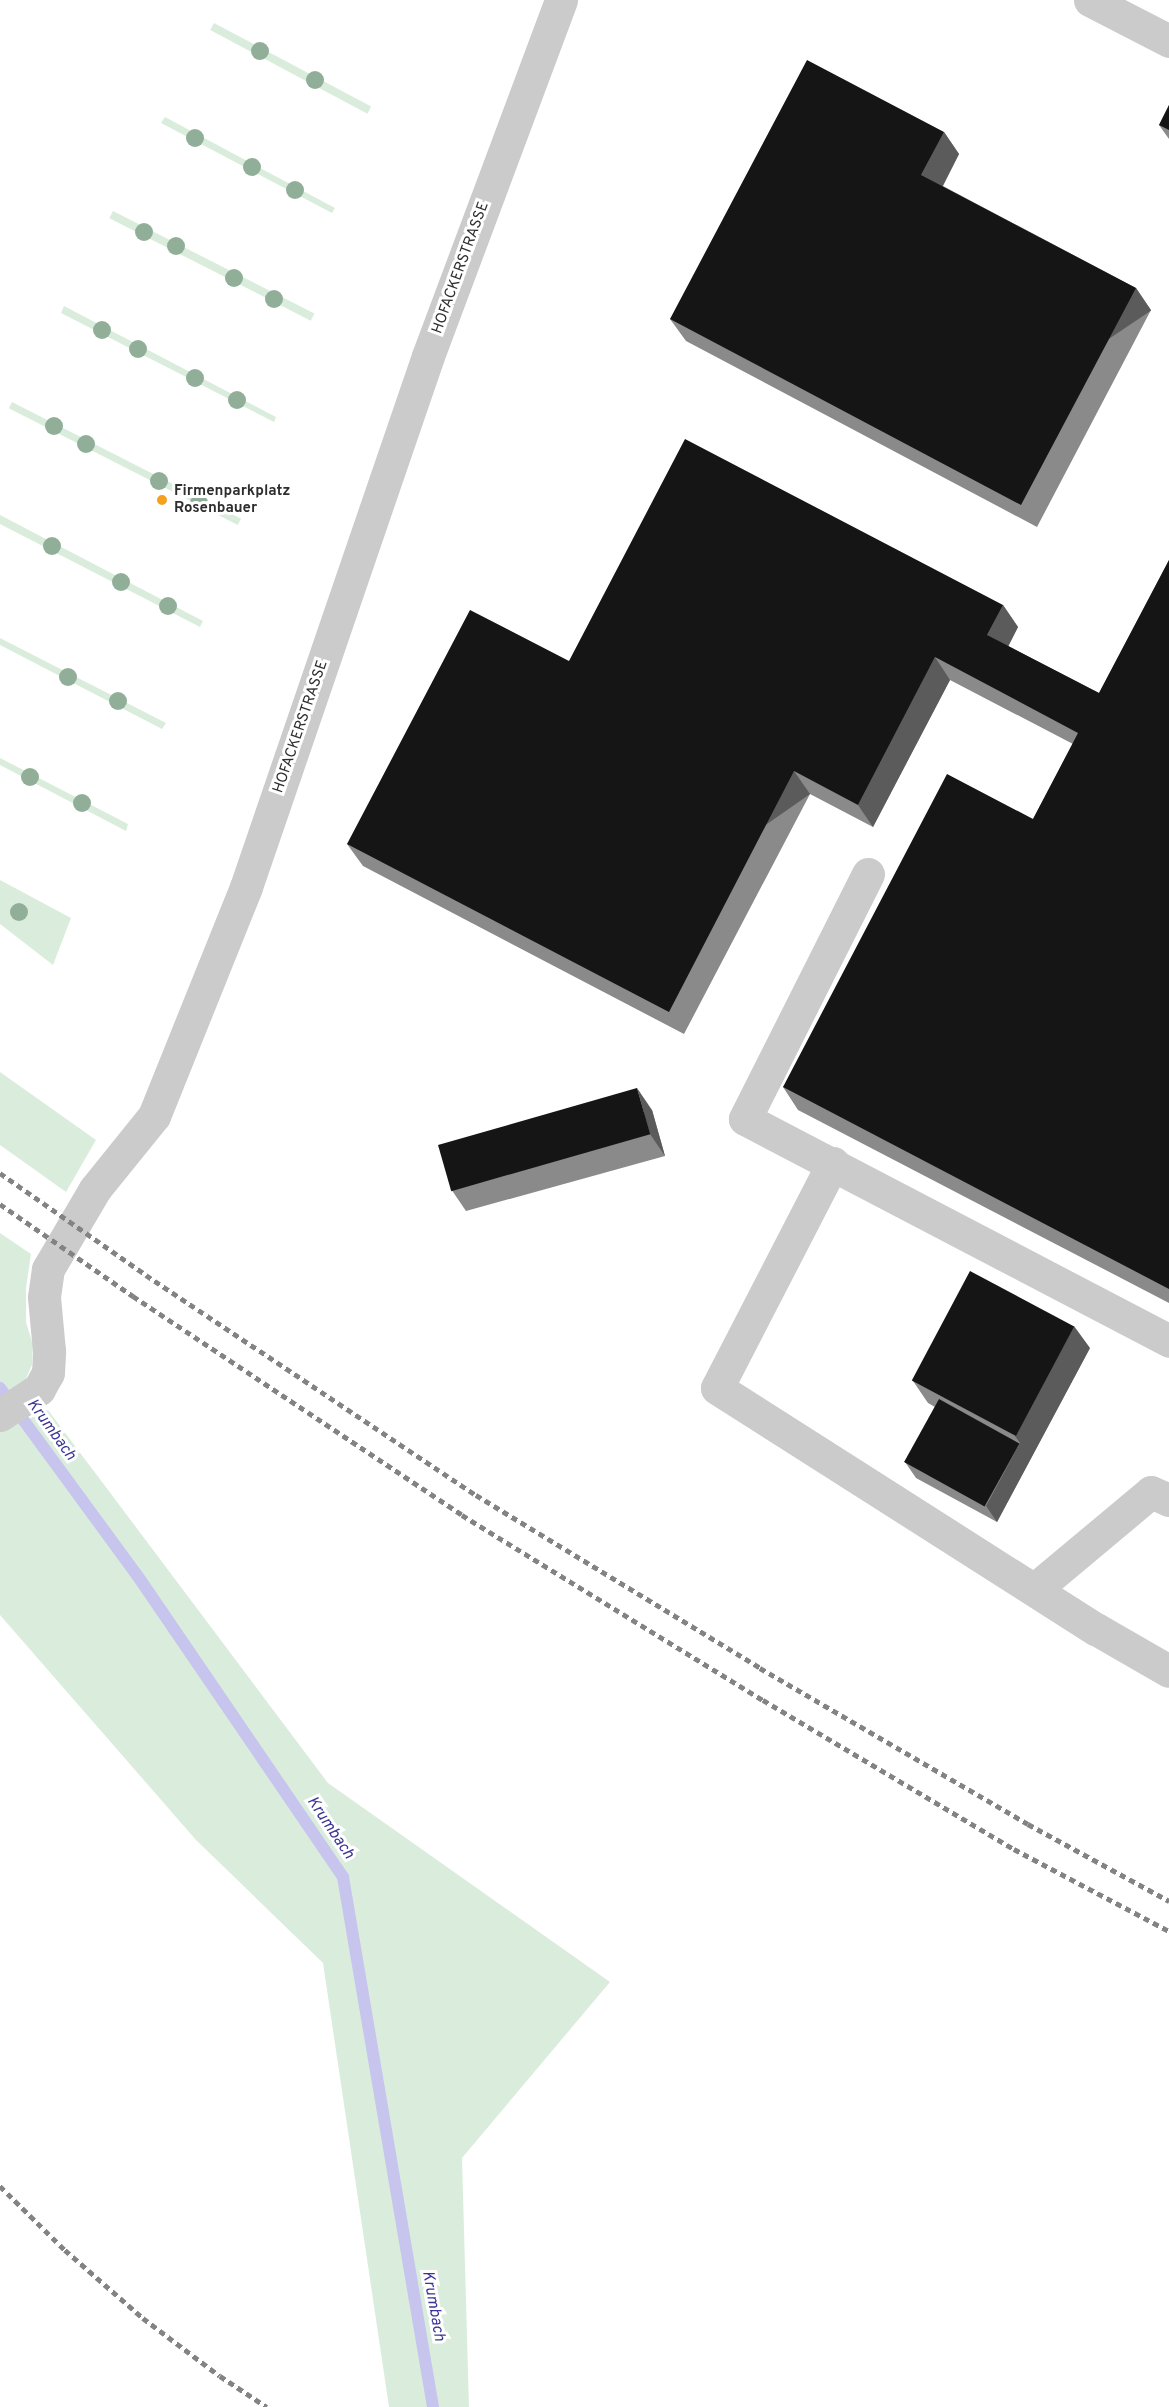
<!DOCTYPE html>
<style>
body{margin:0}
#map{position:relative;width:1169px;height:2407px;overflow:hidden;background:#fff;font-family:Overpass,sans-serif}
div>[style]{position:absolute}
.green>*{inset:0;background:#daeddd;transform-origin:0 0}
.stream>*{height:12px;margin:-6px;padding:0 6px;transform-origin:6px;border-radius:6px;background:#c7c4ee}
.minor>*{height:33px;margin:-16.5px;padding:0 16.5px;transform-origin:16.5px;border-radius:16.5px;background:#cbcbcb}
.rail>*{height:4.5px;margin-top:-2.25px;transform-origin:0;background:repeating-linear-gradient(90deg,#838383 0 6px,transparent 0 10.5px)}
.trees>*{width:18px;height:18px;margin:-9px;border-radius:50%;background:#91af98}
.wall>*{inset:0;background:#8a8a8a}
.shaded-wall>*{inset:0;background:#5b5b5b;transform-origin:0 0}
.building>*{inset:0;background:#151515;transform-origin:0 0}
.dots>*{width:16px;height:16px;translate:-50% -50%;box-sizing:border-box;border:3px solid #fff;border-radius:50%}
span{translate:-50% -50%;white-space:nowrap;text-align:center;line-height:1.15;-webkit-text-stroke:6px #fff;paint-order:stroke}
.street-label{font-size:15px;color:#2e2e2e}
.poi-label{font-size:15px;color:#2e2e2e;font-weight:700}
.left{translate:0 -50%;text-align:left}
.water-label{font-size:16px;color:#3b3597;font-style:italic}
</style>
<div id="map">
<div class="green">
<div style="left:214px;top:23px;width:178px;height:8px;rotate:28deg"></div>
<div style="clip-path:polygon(165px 117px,335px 208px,332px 213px,161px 123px)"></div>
<div style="left:113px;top:211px;width:226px;height:8px;rotate:27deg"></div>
<div style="clip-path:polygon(64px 306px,276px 417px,274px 422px,61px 313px)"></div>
<div style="left:12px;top:402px;width:257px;height:7px;rotate:27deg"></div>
<div style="clip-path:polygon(0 515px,203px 621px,200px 627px,0 524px)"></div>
<div style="clip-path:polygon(0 638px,166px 723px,162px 729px,0 645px)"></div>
<div style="clip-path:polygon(0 758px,128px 824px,126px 831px,0 765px)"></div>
<div style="clip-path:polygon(0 880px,71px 918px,53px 965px,0 924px)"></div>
<div style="clip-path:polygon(0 1072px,96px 1140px,66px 1192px,0 1145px)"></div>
<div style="clip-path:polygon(0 1233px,31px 1254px,26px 1288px,26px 1322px,33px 1345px,32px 1365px,24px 1383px,0 1402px)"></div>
<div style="clip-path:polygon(48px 1410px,328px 1783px,610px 1982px,462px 2158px,469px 2407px,389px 2407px,323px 1963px,196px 1840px,0 1615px,0 1432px)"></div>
</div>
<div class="stream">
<div style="left:0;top:1388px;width:232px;rotate:53.8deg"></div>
<div style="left:137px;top:1575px;width:366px;rotate:55.7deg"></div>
<div style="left:343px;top:1877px;width:538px;rotate:80.36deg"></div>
</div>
<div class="minor">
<div style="left:1090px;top:0;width:89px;rotate:27.4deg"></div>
<div style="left:868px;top:874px;width:274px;rotate:116.7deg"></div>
<div style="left:745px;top:1119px;width:479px;rotate:27.6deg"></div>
<div style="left:833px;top:1163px;width:253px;rotate:117.3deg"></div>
<div style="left:717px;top:1388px;width:449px;rotate:32.5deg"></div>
<div style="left:1096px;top:1629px;width:84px;rotate:29.9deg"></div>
<div style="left:0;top:1415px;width:47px;rotate:-33.7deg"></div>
<div style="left:39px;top:1389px;width:18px;rotate:-61deg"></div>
<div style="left:48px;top:1373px;width:22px;rotate:-87deg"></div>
<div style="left:49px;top:1351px;width:54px;rotate:-95.3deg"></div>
<div style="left:44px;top:1297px;width:28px;rotate:-82deg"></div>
<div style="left:48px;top:1269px;width:93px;rotate:-59.6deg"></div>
<div style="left:95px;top:1189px;width:94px;rotate:-51.1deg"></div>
<div style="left:154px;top:1116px;width:247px;rotate:-68.1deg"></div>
<div style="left:246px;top:887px;width:561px;rotate:-71.08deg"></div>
<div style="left:428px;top:356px;width:380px;rotate:-69.5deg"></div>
<div style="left:1035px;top:1589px;width:151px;rotate:-39.9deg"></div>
<div style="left:1151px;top:1492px;width:20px;rotate:24deg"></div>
</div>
<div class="rail">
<div style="left:0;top:1173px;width:178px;rotate:34.9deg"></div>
<div style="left:146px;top:1275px;width:397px;rotate:33.7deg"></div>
<div style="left:476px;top:1495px;width:333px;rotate:31.3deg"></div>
<div style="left:760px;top:1668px;width:310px;rotate:30.2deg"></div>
<div style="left:1028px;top:1824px;width:161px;rotate:28.6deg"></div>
<div style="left:0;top:1204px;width:162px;rotate:34.7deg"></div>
<div style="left:133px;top:1296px;width:395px;rotate:33.6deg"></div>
<div style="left:462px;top:1515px;width:353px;rotate:31.6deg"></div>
<div style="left:763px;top:1700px;width:292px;rotate:30.7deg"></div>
<div style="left:1014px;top:1849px;width:175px;rotate:27.9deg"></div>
<div style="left:0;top:2186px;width:91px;rotate:44.6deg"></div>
<div style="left:65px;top:2250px;width:103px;rotate:41.1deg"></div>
<div style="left:143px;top:2318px;width:96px;rotate:37deg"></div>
<div style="left:220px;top:2376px;width:56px;rotate:33.4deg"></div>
</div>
<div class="trees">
<div style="left:260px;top:51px"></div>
<div style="left:315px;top:80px"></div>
<div style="left:195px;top:138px"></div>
<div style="left:252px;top:167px"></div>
<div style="left:295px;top:190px"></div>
<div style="left:144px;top:232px"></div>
<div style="left:176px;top:246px"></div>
<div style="left:234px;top:278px"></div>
<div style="left:274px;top:299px"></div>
<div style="left:102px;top:330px"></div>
<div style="left:138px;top:349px"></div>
<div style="left:195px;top:378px"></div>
<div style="left:237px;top:400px"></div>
<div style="left:54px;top:426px"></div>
<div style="left:86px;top:444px"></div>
<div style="left:159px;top:481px"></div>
<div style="left:199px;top:503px"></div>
<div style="left:52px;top:546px"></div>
<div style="left:121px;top:582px"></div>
<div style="left:168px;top:606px"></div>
<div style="left:68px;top:677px"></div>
<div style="left:118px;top:701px"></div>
<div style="left:30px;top:777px"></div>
<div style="left:82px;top:803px"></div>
<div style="left:19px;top:912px"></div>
</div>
<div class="wall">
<div style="clip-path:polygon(1169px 105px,1169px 139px,1159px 125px)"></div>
<div style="clip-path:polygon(944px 132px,959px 154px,943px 186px,1136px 288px,1151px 310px,1037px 527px,686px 341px,670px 319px)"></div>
<div style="clip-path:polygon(1169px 560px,1169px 1303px,798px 1110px,783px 1087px,1033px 819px,1073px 744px,950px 680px,873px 827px,810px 794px,684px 1034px,363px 866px,347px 844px,569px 661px,1003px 605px,1018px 627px,1008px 646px,1099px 693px)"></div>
<div style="clip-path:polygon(652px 1110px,665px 1156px,466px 1211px,451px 1189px)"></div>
<div style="clip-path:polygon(1090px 1348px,997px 1522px,916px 1478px,905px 1462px,935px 1407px,928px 1403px,913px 1381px)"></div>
</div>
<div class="shaded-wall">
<div style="clip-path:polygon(944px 132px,959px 154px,937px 197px,921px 175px)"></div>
<div style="left:1136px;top:288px;width:27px;height:246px;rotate:56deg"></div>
<div style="clip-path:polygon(1003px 605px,1018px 627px,1003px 657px,987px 635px)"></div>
<div style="clip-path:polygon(935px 657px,950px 680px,873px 827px,858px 805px)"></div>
<div style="left:794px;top:771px;width:28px;height:271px;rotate:55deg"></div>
<div style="clip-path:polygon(637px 1088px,652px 1110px,665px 1156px,650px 1134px)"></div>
<div style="clip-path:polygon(1074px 1326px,1090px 1348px,997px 1522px,986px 1506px,1020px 1443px,1015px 1436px)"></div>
</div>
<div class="building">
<div style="clip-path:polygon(807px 60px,944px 132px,921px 175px,1136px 288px,1021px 505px,670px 319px)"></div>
<div style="clip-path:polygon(1169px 105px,1169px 130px,1159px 125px)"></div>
<div style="clip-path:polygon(685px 439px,1003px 605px,987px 635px,1099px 693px,1169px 560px,1169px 1289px,783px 1087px,947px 774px,1033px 819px,1078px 733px,935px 657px,858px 805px,794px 771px,669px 1012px,347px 844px,470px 610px,569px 661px)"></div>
<div style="left:637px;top:1088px;width:48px;height:207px;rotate:74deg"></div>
<div style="left:970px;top:1271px;width:118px;height:124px;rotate:28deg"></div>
<div style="left:939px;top:1399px;width:92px;height:72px;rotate:29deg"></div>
</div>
<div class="dots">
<div style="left:162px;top:500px;background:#f5a120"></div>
</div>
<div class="street-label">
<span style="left:461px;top:268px;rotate:-70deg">HOFACKERSTRASSE</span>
<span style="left:301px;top:727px;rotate:-71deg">HOFACKERSTRASSE</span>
</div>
<div class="poi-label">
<span class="left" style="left:174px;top:500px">Firmenparkplatz<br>Rosenbauer</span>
</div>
<div class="water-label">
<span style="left:51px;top:1430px;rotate:54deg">Krumbach</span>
<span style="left:330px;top:1828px;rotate:56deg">Krumbach</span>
<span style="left:433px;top:2306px;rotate:80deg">Krumbach</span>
</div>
</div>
